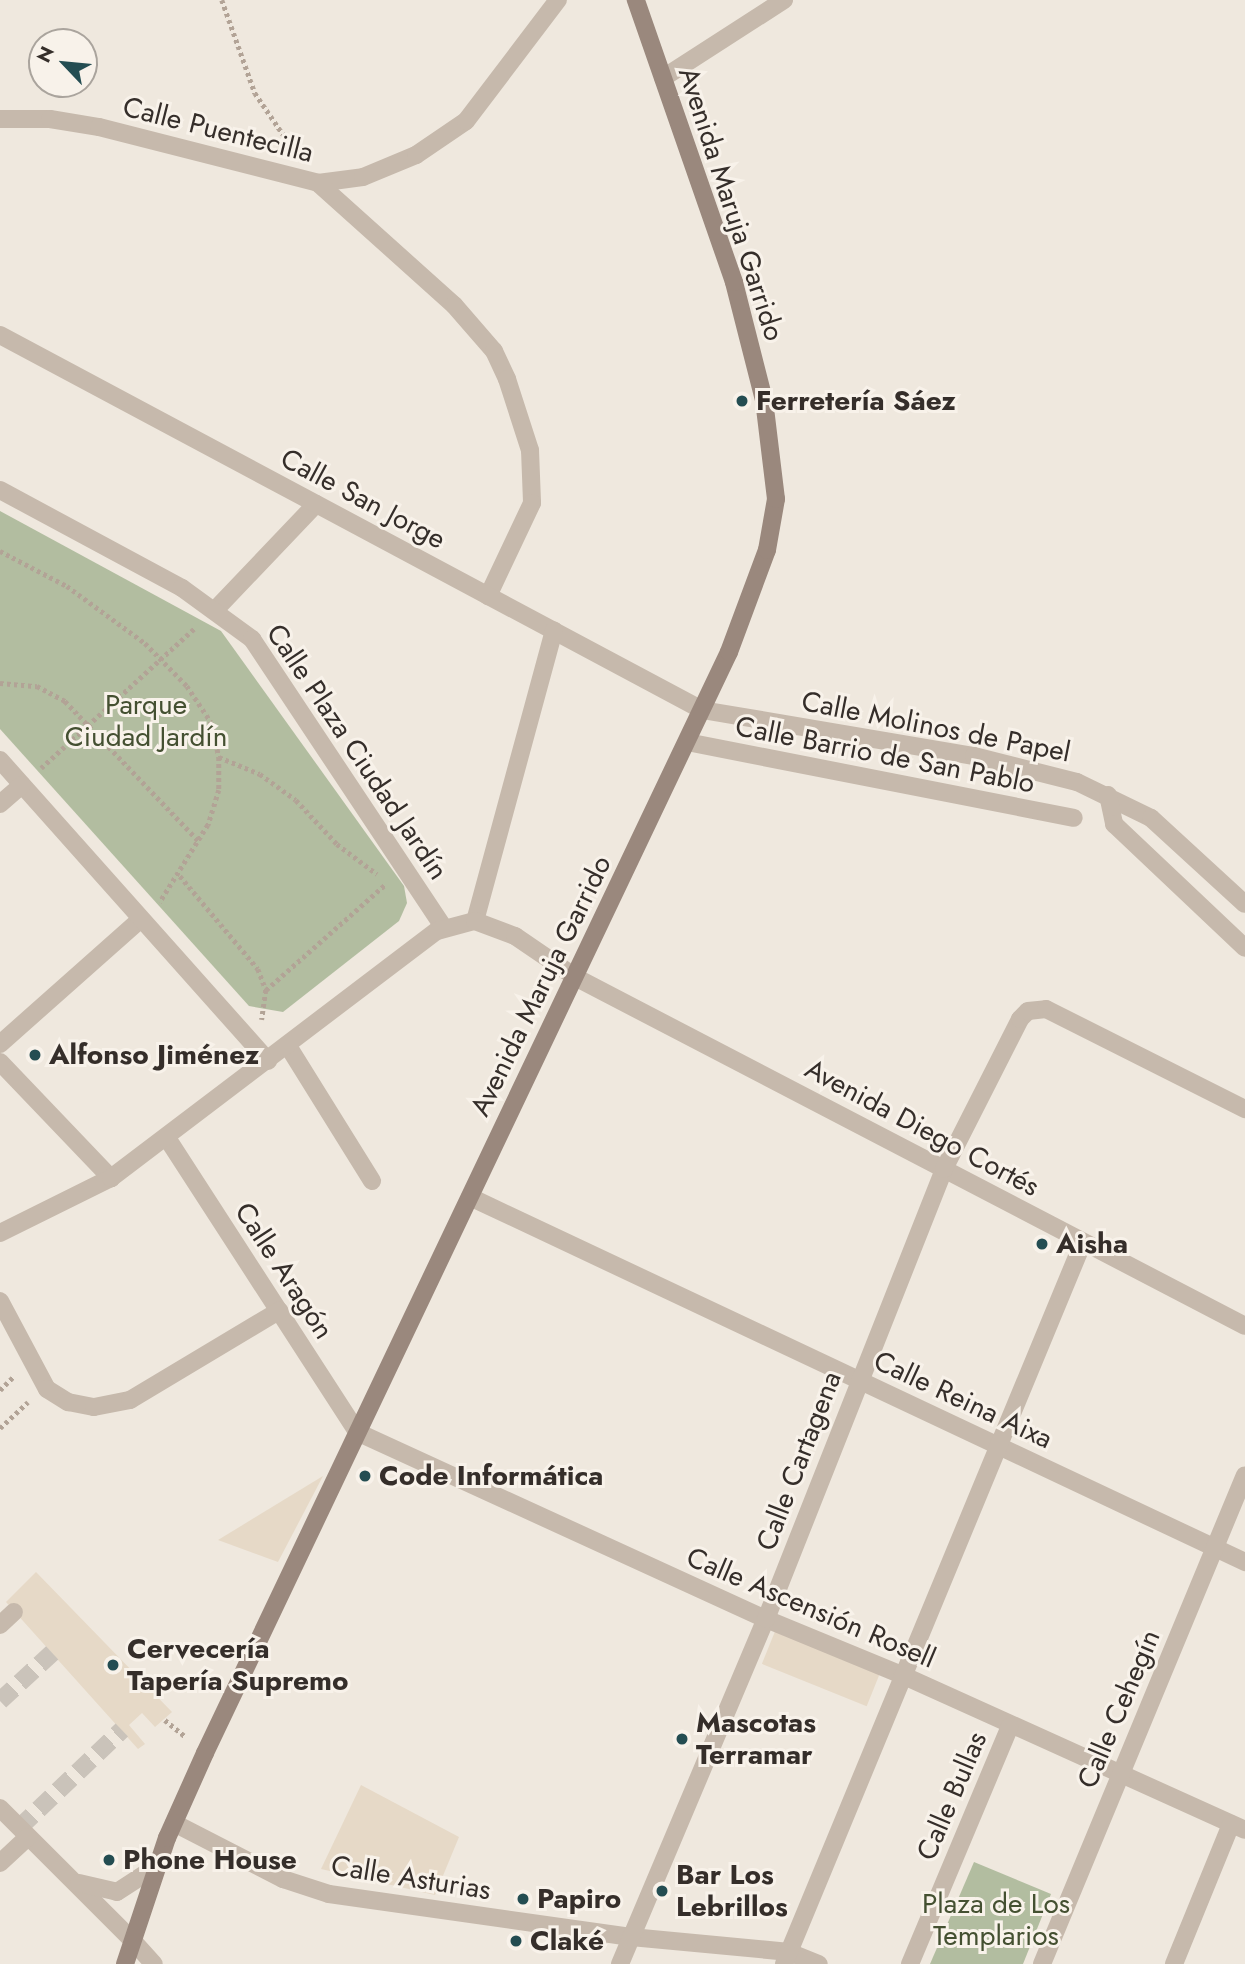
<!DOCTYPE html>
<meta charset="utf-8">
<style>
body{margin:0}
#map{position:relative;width:1245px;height:1964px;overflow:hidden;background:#efe8de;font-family:Jost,sans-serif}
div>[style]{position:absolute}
.green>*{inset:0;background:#b2bda0}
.plaza>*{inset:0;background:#e6d9c7;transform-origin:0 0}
.pedestrian-tunnel>*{height:18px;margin-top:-9px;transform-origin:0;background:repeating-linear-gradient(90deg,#cac3ba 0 18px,transparent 0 27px)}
.path>*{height:4.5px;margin-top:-2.25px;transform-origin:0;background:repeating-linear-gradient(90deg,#b2a396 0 3.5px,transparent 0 7px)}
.pedestrian>*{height:18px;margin:-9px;padding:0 9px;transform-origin:9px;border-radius:9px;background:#c6b9ac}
.minor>*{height:18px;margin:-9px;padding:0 9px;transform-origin:9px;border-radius:9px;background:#c6b9ac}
.tertiary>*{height:18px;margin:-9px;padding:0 9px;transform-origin:9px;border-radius:9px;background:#c6b9ac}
.secondary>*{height:18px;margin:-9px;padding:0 9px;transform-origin:9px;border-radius:9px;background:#9a887d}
.dots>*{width:19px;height:19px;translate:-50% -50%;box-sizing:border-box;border:4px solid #f8f2ea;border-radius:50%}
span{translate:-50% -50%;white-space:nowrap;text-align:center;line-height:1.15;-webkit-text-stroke:6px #f8f2ea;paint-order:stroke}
.street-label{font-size:28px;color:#352e2a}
.poi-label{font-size:28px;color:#352e2a;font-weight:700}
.left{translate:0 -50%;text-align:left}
.park-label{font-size:28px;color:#445031}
.north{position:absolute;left:28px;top:28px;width:70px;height:70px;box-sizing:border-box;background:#f8f2ea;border:2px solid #aaa49d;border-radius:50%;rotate:296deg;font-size:19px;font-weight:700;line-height:28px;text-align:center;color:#352e2a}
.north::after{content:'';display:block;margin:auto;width:24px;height:32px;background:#244d52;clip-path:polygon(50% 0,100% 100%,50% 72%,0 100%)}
</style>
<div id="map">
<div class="green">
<div style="clip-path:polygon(0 511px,221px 631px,404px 886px,407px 903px,399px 921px,283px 1012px,249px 1006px,0 729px)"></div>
<div style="clip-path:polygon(974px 1862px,1051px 1894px,1023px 1964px,930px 1964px)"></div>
</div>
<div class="plaza">
<div style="clip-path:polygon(323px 1476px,278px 1562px,218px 1540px)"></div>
<div style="clip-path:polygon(36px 1572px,172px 1712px,155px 1727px,142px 1713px,129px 1725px,145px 1744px,138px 1749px,6px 1602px)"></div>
<div style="left:778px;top:1624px;width:113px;height:43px;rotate:22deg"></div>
<div style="clip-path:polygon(361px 1785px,459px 1837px,435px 1895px,321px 1869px)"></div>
</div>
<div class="pedestrian-tunnel">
<div style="left:0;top:1701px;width:71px;rotate:-42.7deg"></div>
<div style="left:19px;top:1828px;width:142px;rotate:-43.6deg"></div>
</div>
<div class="path">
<div style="left:222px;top:0;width:99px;rotate:70.5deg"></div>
<div style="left:255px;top:93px;width:68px;rotate:55.8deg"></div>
<div style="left:0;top:551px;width:76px;rotate:27.6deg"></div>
<div style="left:67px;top:586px;width:97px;rotate:36.2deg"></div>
<div style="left:145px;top:643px;width:60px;rotate:45.7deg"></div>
<div style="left:187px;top:686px;width:43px;rotate:56.3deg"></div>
<div style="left:211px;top:722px;width:36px;rotate:77deg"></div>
<div style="left:219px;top:757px;width:33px;rotate:90deg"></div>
<div style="left:219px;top:790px;width:37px;rotate:107deg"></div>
<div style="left:208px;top:825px;width:91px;rotate:121.9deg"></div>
<div style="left:0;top:683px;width:37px;rotate:5deg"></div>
<div style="left:37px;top:686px;width:32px;rotate:28deg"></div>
<div style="left:65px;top:701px;width:194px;rotate:46.3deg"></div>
<div style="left:219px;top:757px;width:44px;rotate:22.5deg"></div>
<div style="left:260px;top:774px;width:44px;rotate:35.8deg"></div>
<div style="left:296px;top:800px;width:60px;rotate:47deg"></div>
<div style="left:337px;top:844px;width:50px;rotate:36.9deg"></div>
<div style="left:41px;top:768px;width:208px;rotate:-42.3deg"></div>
<div style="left:180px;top:876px;width:121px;rotate:50deg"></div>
<div style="left:258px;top:969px;width:22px;rotate:69deg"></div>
<div style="left:266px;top:990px;width:30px;rotate:98deg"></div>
<div style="left:266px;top:990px;width:160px;rotate:-41.5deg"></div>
<div style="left:0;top:1390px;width:20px;rotate:-45deg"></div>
<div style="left:0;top:1428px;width:38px;rotate:-43deg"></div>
<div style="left:165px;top:1720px;width:27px;rotate:39deg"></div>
</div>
<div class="pedestrian">
<div style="left:216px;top:609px;width:145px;rotate:-46.4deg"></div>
<div style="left:0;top:1044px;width:188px;rotate:-41.6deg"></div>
<div style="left:0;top:1625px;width:19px;rotate:-43deg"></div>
</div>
<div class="minor">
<div style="left:663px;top:78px;width:144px;rotate:-32.8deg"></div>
<div style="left:0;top:119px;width:50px"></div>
<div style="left:50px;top:119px;width:50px;rotate:9.3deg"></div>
<div style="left:99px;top:127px;width:226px;rotate:14.3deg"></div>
<div style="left:318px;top:183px;width:45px;rotate:-7.6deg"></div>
<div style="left:363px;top:177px;width:57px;rotate:-22.5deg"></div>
<div style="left:416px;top:155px;width:60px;rotate:-34.2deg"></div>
<div style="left:466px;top:121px;width:152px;rotate:-52.8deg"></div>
<div style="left:318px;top:183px;width:183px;rotate:41.9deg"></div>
<div style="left:454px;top:305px;width:61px;rotate:49deg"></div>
<div style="left:494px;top:351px;width:31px;rotate:65deg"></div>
<div style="left:507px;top:379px;width:75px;rotate:72.1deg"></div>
<div style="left:530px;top:450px;width:53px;rotate:87.8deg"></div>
<div style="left:532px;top:503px;width:103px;rotate:115.3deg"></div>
<div style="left:0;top:335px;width:796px;rotate:28.11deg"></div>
<div style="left:702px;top:710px;width:276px;rotate:9.6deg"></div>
<div style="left:974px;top:756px;width:106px;rotate:14.2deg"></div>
<div style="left:1077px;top:782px;width:82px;rotate:25.9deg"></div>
<div style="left:1151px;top:818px;width:127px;rotate:42.5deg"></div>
<div style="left:0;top:490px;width:207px;rotate:28.3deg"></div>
<div style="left:182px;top:588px;width:87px;rotate:36.1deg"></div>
<div style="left:252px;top:639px;width:347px;rotate:56.4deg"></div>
<div style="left:687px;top:742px;width:394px;rotate:11.1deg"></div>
<div style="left:0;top:760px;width:403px;rotate:48.3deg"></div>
<div style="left:1108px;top:795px;width:30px;rotate:78deg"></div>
<div style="left:1114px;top:824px;width:180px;rotate:43.4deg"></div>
<div style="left:0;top:804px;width:29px;rotate:-41deg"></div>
<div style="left:475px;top:921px;width:301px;rotate:-74.8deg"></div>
<div style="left:288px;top:1046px;width:159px;rotate:58.1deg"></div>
<div style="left:0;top:1062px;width:161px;rotate:46.3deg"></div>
<div style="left:167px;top:1138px;width:350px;rotate:57.1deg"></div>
<div style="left:357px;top:1432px;width:450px;rotate:24.6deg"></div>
<div style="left:766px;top:1619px;width:147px;rotate:22.4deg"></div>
<div style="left:902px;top:1675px;width:376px;rotate:24.3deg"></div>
<div style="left:470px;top:1197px;width:857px;rotate:25.22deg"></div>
<div style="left:0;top:1233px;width:124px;rotate:-26.4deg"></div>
<div style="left:111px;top:1178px;width:409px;rotate:-37.2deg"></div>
<div style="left:437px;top:931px;width:39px;rotate:-15deg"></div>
<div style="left:475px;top:921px;width:43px;rotate:20.6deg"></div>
<div style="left:515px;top:936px;width:73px;rotate:34.3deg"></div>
<div style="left:575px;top:977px;width:755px;rotate:27.51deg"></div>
<div style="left:0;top:1301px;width:100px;rotate:61.9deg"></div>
<div style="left:47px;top:1389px;width:25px;rotate:32deg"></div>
<div style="left:68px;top:1402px;width:26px;rotate:11deg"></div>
<div style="left:94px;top:1407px;width:37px;rotate:-11deg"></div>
<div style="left:130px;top:1400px;width:174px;rotate:-30.9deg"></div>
<div style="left:0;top:1808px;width:188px;rotate:45deg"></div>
<div style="left:174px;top:1823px;width:123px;rotate:27.2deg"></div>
<div style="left:283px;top:1879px;width:48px;rotate:18.1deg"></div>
<div style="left:329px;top:1894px;width:305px;rotate:8.1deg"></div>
<div style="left:631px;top:1937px;width:159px;rotate:5.4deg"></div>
<div style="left:789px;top:1952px;width:32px;rotate:22deg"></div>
<div style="left:0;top:1863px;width:38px;rotate:-43deg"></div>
<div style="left:79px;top:1883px;width:39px;rotate:13deg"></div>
<div style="left:117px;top:1892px;width:48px;rotate:-33deg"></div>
<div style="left:620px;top:1964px;width:375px;rotate:-67.1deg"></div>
<div style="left:766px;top:1619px;width:484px;rotate:-68.4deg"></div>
<div style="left:944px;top:1169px;width:168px;rotate:-63.1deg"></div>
<div style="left:1020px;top:1019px;width:11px;rotate:-45deg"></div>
<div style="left:1028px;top:1011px;width:18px;rotate:-6deg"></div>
<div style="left:1046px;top:1009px;width:223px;rotate:26.7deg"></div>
<div style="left:784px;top:1964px;width:781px;rotate:-67.5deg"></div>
<div style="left:910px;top:1964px;width:258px;rotate:-67.2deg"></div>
<div style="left:1042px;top:1964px;width:529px;rotate:-67.46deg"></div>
<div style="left:1174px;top:1964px;width:151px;rotate:-67.8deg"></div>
</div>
<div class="tertiary">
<div style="left:133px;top:1941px;width:31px;rotate:48deg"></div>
</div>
<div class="secondary">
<div style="left:125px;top:1964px;width:133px;rotate:-71.6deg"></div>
<div style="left:167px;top:1838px;width:93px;rotate:-65.9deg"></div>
<div style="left:205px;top:1753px;width:1219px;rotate:-64.55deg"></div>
<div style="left:729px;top:652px;width:109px;rotate:-69.6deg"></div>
<div style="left:767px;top:550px;width:52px;rotate:-80deg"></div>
<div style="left:776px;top:499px;width:100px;rotate:-96.9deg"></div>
<div style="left:764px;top:400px;width:122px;rotate:-104.3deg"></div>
<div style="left:734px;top:282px;width:299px;rotate:-109.2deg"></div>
</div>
<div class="dots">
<div style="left:742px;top:401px;background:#244d52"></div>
<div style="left:35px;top:1055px;background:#244d52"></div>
<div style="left:1042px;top:1244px;background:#244d52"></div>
<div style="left:365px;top:1476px;background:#244d52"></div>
<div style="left:113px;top:1665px;background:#244d52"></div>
<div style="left:682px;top:1739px;background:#244d52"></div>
<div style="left:109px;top:1860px;background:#244d52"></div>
<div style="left:662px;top:1891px;background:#244d52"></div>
<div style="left:523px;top:1899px;background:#244d52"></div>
<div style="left:516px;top:1941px;background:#244d52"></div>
</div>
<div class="street-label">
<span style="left:218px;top:130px;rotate:14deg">Calle Puentecilla</span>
<span style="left:731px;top:204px;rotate:72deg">Avenida Maruja Garrido</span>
<span style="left:363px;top:499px;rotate:28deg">Calle San Jorge</span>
<span style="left:936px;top:727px;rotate:11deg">Calle Molinos de Papel</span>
<span style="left:357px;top:752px;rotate:56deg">Calle Plaza Ciudad Jardín</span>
<span style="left:885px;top:755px;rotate:11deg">Calle Barrio de San Pablo</span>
<span style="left:541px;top:986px;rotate:-64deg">Avenida Maruja Garrido</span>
<span style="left:922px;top:1128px;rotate:28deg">Avenida Diego Cortés</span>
<span style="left:284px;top:1271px;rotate:57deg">Calle Aragón</span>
<span style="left:963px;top:1400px;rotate:25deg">Calle Reina Aixa</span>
<span style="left:799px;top:1461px;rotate:-69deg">Calle Cartagena</span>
<span style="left:811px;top:1608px;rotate:23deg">Calle Ascensión Rosell</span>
<span style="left:1119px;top:1709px;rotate:-67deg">Calle Cehegín</span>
<span style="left:952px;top:1796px;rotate:-67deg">Calle Bullas</span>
<span style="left:411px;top:1878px;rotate:9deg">Calle Asturias</span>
</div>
<div class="poi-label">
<span class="left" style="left:756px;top:401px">Ferretería Sáez</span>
<span class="left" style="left:49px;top:1055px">Alfonso Jiménez</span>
<span class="left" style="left:1056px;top:1244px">Aisha</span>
<span class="left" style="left:379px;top:1476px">Code Informática</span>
<span class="left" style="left:127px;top:1665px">Cervecería<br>Tapería Supremo</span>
<span class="left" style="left:696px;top:1739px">Mascotas<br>Terramar</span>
<span class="left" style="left:123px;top:1860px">Phone House</span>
<span class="left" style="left:676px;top:1891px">Bar Los<br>Lebrillos</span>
<span class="left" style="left:537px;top:1899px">Papiro</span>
<span class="left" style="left:530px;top:1941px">Claké</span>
</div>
<div class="park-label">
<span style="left:146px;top:721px">Parque<br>Ciudad Jardín</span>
<span style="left:996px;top:1920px">Plaza de Los<br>Templarios</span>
</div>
<div class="north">N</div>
</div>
